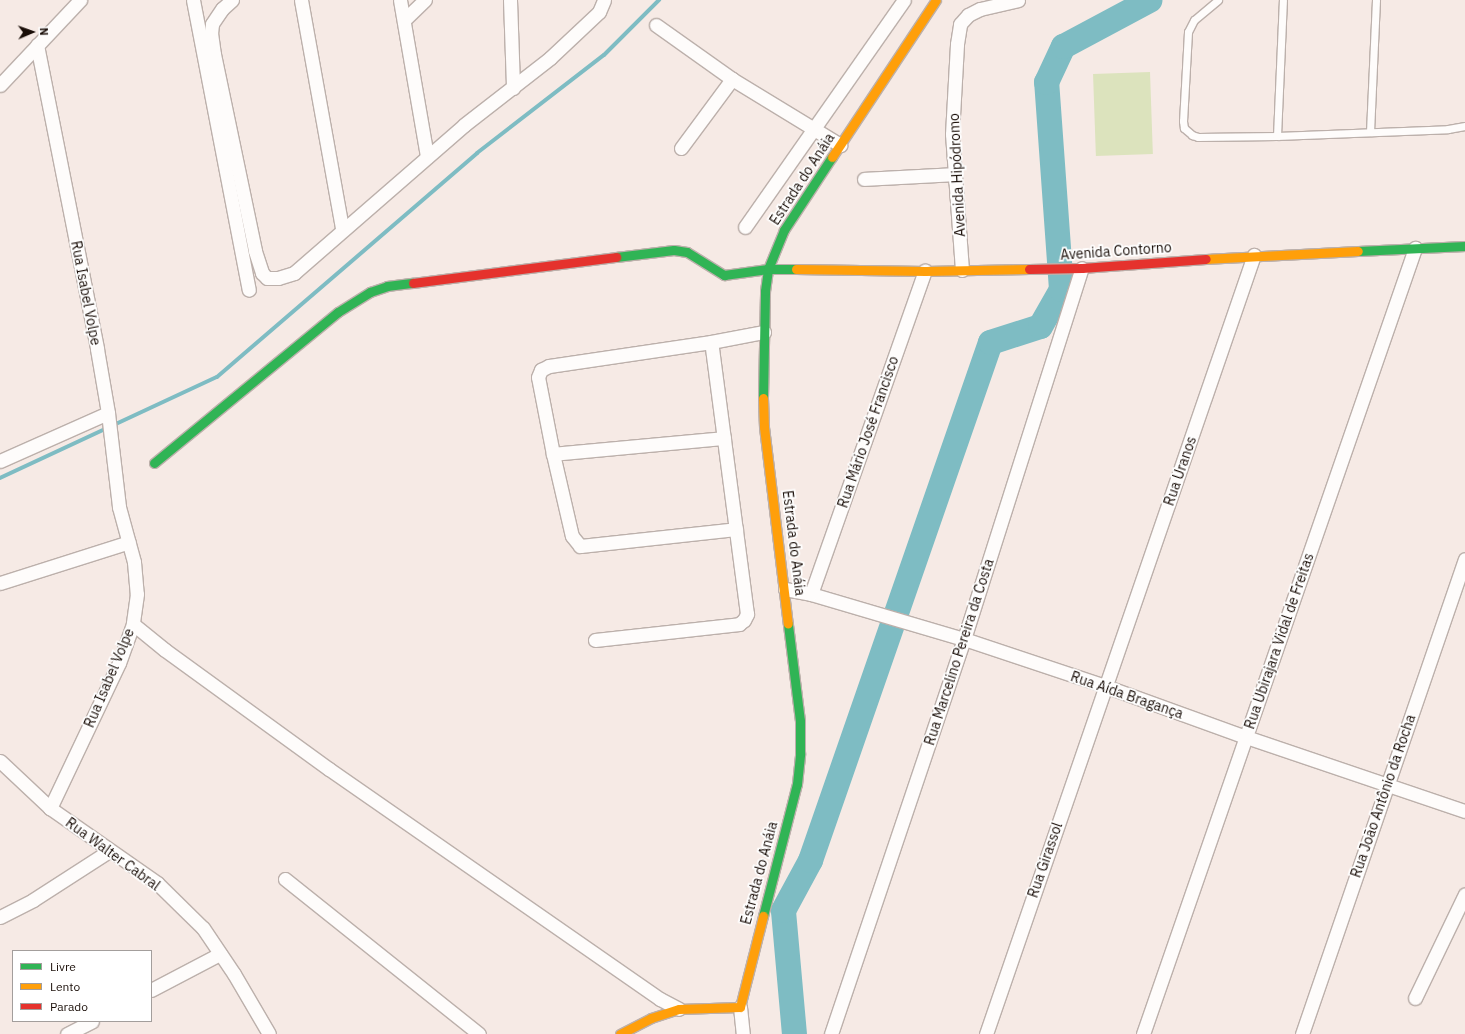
<!DOCTYPE html>
<meta charset="utf-8">
<style>
body{margin:0}
#map{position:relative;width:1465px;height:1034px;overflow:hidden;background:#f6eae5;font-family:"IBM Plex Sans",sans-serif}
div>[style]{position:absolute}
.green>*{inset:0;background:#dce3bd;transform-origin:0 0}
.stream>*{height:4px;margin:-2px;padding:0 2px;transform-origin:2px;border-radius:2px;background:#7ebcc3}
.river>*{height:25px;margin:-12.5px;padding:0 12.5px;transform-origin:12.5px;border-radius:12.5px;background:#7ebcc3}
.roads{filter:drop-shadow(1px 0 #bcb0ab) drop-shadow(-1px 0 #bcb0ab) drop-shadow(0 1px #bcb0ab) drop-shadow(0 -1px #bcb0ab)}
.lane>*{height:7px;margin:-3.5px;padding:0 3.5px;transform-origin:3.5px;border-radius:3.5px;background:#fefcfb}
.street>*{height:13px;margin:-6.5px;padding:0 6.5px;transform-origin:6.5px;border-radius:6.5px;background:#fefcfb}
.fast>*{height:9px;margin:-4.5px;padding:0 4.5px;transform-origin:4.5px;border-radius:4.5px;background:#30b455}
.slow>*{height:9px;margin:-4.5px;padding:0 4.5px;transform-origin:4.5px;border-radius:4.5px;background:#ff9f0a}
.jam>*{height:9px;margin:-4.5px;padding:0 4.5px;transform-origin:4.5px;border-radius:4.5px;background:#e5322d}
span{translate:-50% -50%;white-space:nowrap;text-align:center;line-height:1.15;-webkit-text-stroke:3.5px #fff;paint-order:stroke}
.street-label{font-size:14px;color:#190d07}
.legend{position:absolute;left:12px;top:950px;width:140px;height:72px;box-sizing:border-box;background:#fff;border:1px solid #a39e9c;margin:0;padding:5px 7px;list-style:none;font-size:12px;color:#190d07}
.legend li{display:flex;align-items:center;gap:8px;height:20px}
.legend b{width:20px;border:1px solid #a39e9c}
.north{position:absolute;left:12px;top:12px;width:40px;height:40px;-webkit-text-stroke:3px #fff;paint-order:stroke;rotate:88deg;font-size:11px;font-weight:700;line-height:16px;text-align:center;color:#190d07}
.north::after{content:'';display:block;margin:auto;width:14px;height:18px;background:#190d07;clip-path:polygon(50% 0,100% 100%,50% 72%,0 100%)}
</style>
<div id="map">
<div class="green">
<div style="left:1150px;top:72px;width:82px;height:57px;rotate:88deg"></div>
</div>
<div class="stream">
<div style="left:0;top:478px;width:239px;rotate:-25deg"></div>
<div style="left:217px;top:377px;width:343px;rotate:-40.7deg"></div>
<div style="left:477px;top:153px;width:160px;rotate:-37.7deg"></div>
<div style="left:604px;top:55px;width:78px;rotate:-45deg"></div>
</div>
<div class="river">
<div style="left:794px;top:1034px;width:124px;rotate:-95.1deg"></div>
<div style="left:783px;top:910px;width:57px;rotate:-61.6deg"></div>
<div style="left:810px;top:860px;width:548px;rotate:-70.84deg"></div>
<div style="left:990px;top:342px;width:52px;rotate:-17.7deg"></div>
<div style="left:1040px;top:326px;width:43px;rotate:-60.4deg"></div>
<div style="left:1061px;top:289px;width:208px;rotate:-94.1deg"></div>
<div style="left:1046px;top:82px;width:40px;rotate:-65deg"></div>
<div style="left:1063px;top:46px;width:98px;rotate:-28.1deg"></div>
</div>
<div class="roads">
<div class="lane">
<div style="left:1218px;top:0;width:31px;rotate:140deg"></div>
<div style="left:1194px;top:20px;width:13px;rotate:117deg"></div>
<div style="left:1188px;top:32px;width:89px;rotate:93.2deg"></div>
<div style="left:1183px;top:121px;width:7px;rotate:82deg"></div>
<div style="left:1184px;top:128px;width:11px;rotate:41deg"></div>
<div style="left:1192px;top:135px;width:6px;rotate:18deg"></div>
<div style="left:1198px;top:137px;width:79px;rotate:-0.7deg"></div>
<div style="left:1277px;top:136px;width:171px;rotate:-2.3deg"></div>
<div style="left:1448px;top:129px;width:17px;rotate:-10deg"></div>
<div style="left:1370px;top:132px;width:132px;rotate:-87.4deg"></div>
<div style="left:1277px;top:136px;width:136px;rotate:-87.5deg"></div>
</div>
<div class="street">
<div style="left:193px;top:0;width:295px;rotate:79.1deg"></div>
<div style="left:232px;top:0;width:13px;rotate:138deg"></div>
<div style="left:222px;top:9px;width:18px;rotate:124deg"></div>
<div style="left:212px;top:24px;width:9px;rotate:96deg"></div>
<div style="left:211px;top:33px;width:21px;rotate:82deg"></div>
<div style="left:214px;top:54px;width:201px;rotate:78.2deg"></div>
<div style="left:255px;top:251px;width:23px;rotate:72deg"></div>
<div style="left:262px;top:273px;width:7px;rotate:45deg"></div>
<div style="left:267px;top:278px;width:11px"></div>
<div style="left:278px;top:278px;width:17px;rotate:-17deg"></div>
<div style="left:294px;top:273px;width:225px;rotate:-41deg"></div>
<div style="left:464px;top:125px;width:109px;rotate:-37.9deg"></div>
<div style="left:550px;top:58px;width:67px;rotate:-43.2deg"></div>
<div style="left:599px;top:12px;width:13px;rotate:-67deg"></div>
<div style="left:301px;top:0;width:233px;rotate:79.8deg"></div>
<div style="left:400px;top:0;width:159px;rotate:80.2deg"></div>
<div style="left:510px;top:0;width:88px;rotate:88deg"></div>
<div style="left:404px;top:20px;width:29px;rotate:-44deg"></div>
<div style="left:656px;top:25px;width:93px;rotate:35.4deg"></div>
<div style="left:732px;top:79px;width:127px;rotate:31.4deg"></div>
<div style="left:37px;top:45px;width:310px;rotate:78.8deg"></div>
<div style="left:97px;top:349px;width:65px;rotate:80.2deg"></div>
<div style="left:108px;top:413px;width:95px;rotate:83.3deg"></div>
<div style="left:119px;top:507px;width:57px;rotate:74.7deg"></div>
<div style="left:134px;top:562px;width:32px;rotate:85deg"></div>
<div style="left:137px;top:594px;width:30px;rotate:98deg"></div>
<div style="left:133px;top:624px;width:41px;rotate:109.7deg"></div>
<div style="left:119px;top:663px;width:161px;rotate:115.4deg"></div>
<div style="left:0;top:85px;width:117px;rotate:-46.7deg"></div>
<div style="left:681px;top:148px;width:86px;rotate:-53.5deg"></div>
<div style="left:864px;top:179px;width:91px;rotate:-3.1deg"></div>
<div style="left:745px;top:227px;width:277px;rotate:-55deg"></div>
<div style="left:962px;top:270px;width:136px;rotate:-94.2deg"></div>
<div style="left:952px;top:134px;width:90px;rotate:-86.8deg"></div>
<div style="left:957px;top:44px;width:20px;rotate:-81deg"></div>
<div style="left:960px;top:24px;width:12px;rotate:-48deg"></div>
<div style="left:968px;top:15px;width:13px;rotate:-27deg"></div>
<div style="left:980px;top:9px;width:39px;rotate:-13deg"></div>
<div style="left:724px;top:438px;width:172px;rotate:174.7deg"></div>
<div style="left:553px;top:454px;width:78px;rotate:-101deg"></div>
<div style="left:538px;top:377px;width:8px;rotate:-67deg"></div>
<div style="left:541px;top:370px;width:9px;rotate:-27deg"></div>
<div style="left:549px;top:366px;width:164px;rotate:-8.4deg"></div>
<div style="left:711px;top:342px;width:54px;rotate:-10.7deg"></div>
<div style="left:553px;top:454px;width:84px;rotate:77deg"></div>
<div style="left:572px;top:536px;width:13px;rotate:51deg"></div>
<div style="left:580px;top:546px;width:157px;rotate:-6.2deg"></div>
<div style="left:0;top:461px;width:118px;rotate:-24deg"></div>
<div style="left:0;top:583px;width:135px;rotate:-17.6deg"></div>
<div style="left:785px;top:589px;width:26px;rotate:11deg"></div>
<div style="left:811px;top:594px;width:159px;rotate:16.4deg"></div>
<div style="left:964px;top:639px;width:149px;rotate:18.4deg"></div>
<div style="left:1105px;top:686px;width:150px;rotate:19.9deg"></div>
<div style="left:1246px;top:737px;width:231px;rotate:18.7deg"></div>
<div style="left:811px;top:594px;width:343px;rotate:-70.6deg"></div>
<div style="left:133px;top:624px;width:41px;rotate:39.1deg"></div>
<div style="left:165px;top:650px;width:203px;rotate:36deg"></div>
<div style="left:329px;top:769px;width:403px;rotate:34.8deg"></div>
<div style="left:660px;top:999px;width:21px;rotate:28deg"></div>
<div style="left:595px;top:640px;width:145px;rotate:-6.3deg"></div>
<div style="left:739px;top:624px;width:6px;rotate:-39deg"></div>
<div style="left:744px;top:620px;width:7px;rotate:-63deg"></div>
<div style="left:747px;top:614px;width:274px;rotate:-97.5deg"></div>
<div style="left:0;top:761px;width:69px;rotate:43.2deg"></div>
<div style="left:50px;top:808px;width:131px;rotate:35deg"></div>
<div style="left:157px;top:883px;width:64px;rotate:44.4deg"></div>
<div style="left:203px;top:928px;width:55px;rotate:56deg"></div>
<div style="left:234px;top:974px;width:69px;rotate:59.7deg"></div>
<div style="left:285px;top:879px;width:248px;rotate:38.6deg"></div>
<div style="left:0;top:917px;width:37px;rotate:-27deg"></div>
<div style="left:33px;top:900px;width:90px;rotate:-32.8deg"></div>
<div style="left:151px;top:990px;width:78px;rotate:-27.6deg"></div>
<div style="left:1415px;top:998px;width:115px;rotate:-64.3deg"></div>
<div style="left:740px;top:1007px;width:27px;rotate:84deg"></div>
<div style="left:67px;top:1034px;width:28px;rotate:-27deg"></div>
<div style="left:831px;top:1034px;width:417px;rotate:-71.4deg"></div>
<div style="left:964px;top:639px;width:389px;rotate:-72.4deg"></div>
<div style="left:986px;top:1034px;width:824px;rotate:-71.02deg"></div>
<div style="left:1143px;top:1034px;width:832px;rotate:-70.91deg"></div>
<div style="left:1302px;top:1034px;width:502px;rotate:-71.06deg"></div>
</div>
<div class="fast">
<div style="left:1358px;top:251px;width:107px;rotate:-2.7deg"></div>
<div style="left:616px;top:257px;width:58px;rotate:-6.9deg"></div>
<div style="left:674px;top:250px;width:13px;rotate:9deg"></div>
<div style="left:687px;top:252px;width:44px;rotate:31.9deg"></div>
<div style="left:724px;top:275px;width:44px;rotate:-7.8deg"></div>
<div style="left:768px;top:269px;width:28px"></div>
<div style="left:763px;top:398px;width:107px;rotate:-88.9deg"></div>
<div style="left:765px;top:291px;width:22px;rotate:-82deg"></div>
<div style="left:768px;top:269px;width:42px;rotate:-67.7deg"></div>
<div style="left:784px;top:230px;width:87px;rotate:-56.7deg"></div>
<div style="left:154px;top:463px;width:238px;rotate:-39.4deg"></div>
<div style="left:338px;top:312px;width:38px;rotate:-32deg"></div>
<div style="left:370px;top:292px;width:18px;rotate:-19deg"></div>
<div style="left:387px;top:286px;width:26px;rotate:-7deg"></div>
<div style="left:763px;top:916px;width:136px;rotate:-75.6deg"></div>
<div style="left:797px;top:784px;width:31px;rotate:-84deg"></div>
<div style="left:800px;top:753px;width:32px;rotate:-90deg"></div>
<div style="left:800px;top:721px;width:98px;rotate:-97.1deg"></div>
</div>
<div class="slow">
<div style="left:832px;top:157px;width:188px;rotate:-56.5deg"></div>
<div style="left:1206px;top:259px;width:152px;rotate:-3deg"></div>
<div style="left:796px;top:269px;width:129px;rotate:0.9deg"></div>
<div style="left:925px;top:271px;width:104px;rotate:-1.1deg"></div>
<div style="left:763px;top:398px;width:29px;rotate:88deg"></div>
<div style="left:764px;top:427px;width:198px;rotate:83.1deg"></div>
<div style="left:620px;top:1034px;width:35px;rotate:-27deg"></div>
<div style="left:651px;top:1018px;width:29px;rotate:-18deg"></div>
<div style="left:679px;top:1009px;width:61px;rotate:-1.9deg"></div>
<div style="left:740px;top:1007px;width:94px;rotate:-75.8deg"></div>
</div>
<div class="jam">
<div style="left:1029px;top:269px;width:53px;rotate:-1.1deg"></div>
<div style="left:1082px;top:268px;width:124px;rotate:-4.2deg"></div>
<div style="left:413px;top:283px;width:205px;rotate:-7.3deg"></div>
</div>
</div>
<div class="street-label">
<span style="left:957px;top:175px;rotate:-93deg">Avenida Hipódromo</span>
<span style="left:802px;top:179px;rotate:-57deg">Estrada do Anáia</span>
<span style="left:1116px;top:251px;rotate:-4deg">Avenida Contorno</span>
<span style="left:86px;top:293px;rotate:79deg">Rua Isabel Volpe</span>
<span style="left:868px;top:432px;rotate:-71deg">Rua Mário José Francisco</span>
<span style="left:1180px;top:471px;rotate:-71deg">Rua Uranos</span>
<span style="left:794px;top:543px;rotate:83deg">Estrada do Anáia</span>
<span style="left:1279px;top:641px;rotate:-71deg">Rua Ubirajara Vidal de Freitas</span>
<span style="left:959px;top:652px;rotate:-72deg">Rua Marcelino Pereira da Costa</span>
<span style="left:109px;top:678px;rotate:-67deg">Rua Isabel Volpe</span>
<span style="left:1127px;top:695px;rotate:19deg">Rua Aída Bragança</span>
<span style="left:1383px;top:796px;rotate:-71deg">Rua João Antônio da Rocha</span>
<span style="left:113px;top:854px;rotate:36deg">Rua Walter Cabral</span>
<span style="left:1045px;top:860px;rotate:-71deg">Rua Girassol</span>
<span style="left:759px;top:873px;rotate:-75deg">Estrada do Anáia</span>
</div>
<ul class="legend">
<li><b style="height:5px;background:#30b455"></b>Livre</li>
<li><b style="height:5px;background:#ff9f0a"></b>Lento</li>
<li><b style="height:5px;background:#e5322d"></b>Parado</li>
</ul>
<div class="north">N</div>
</div>
